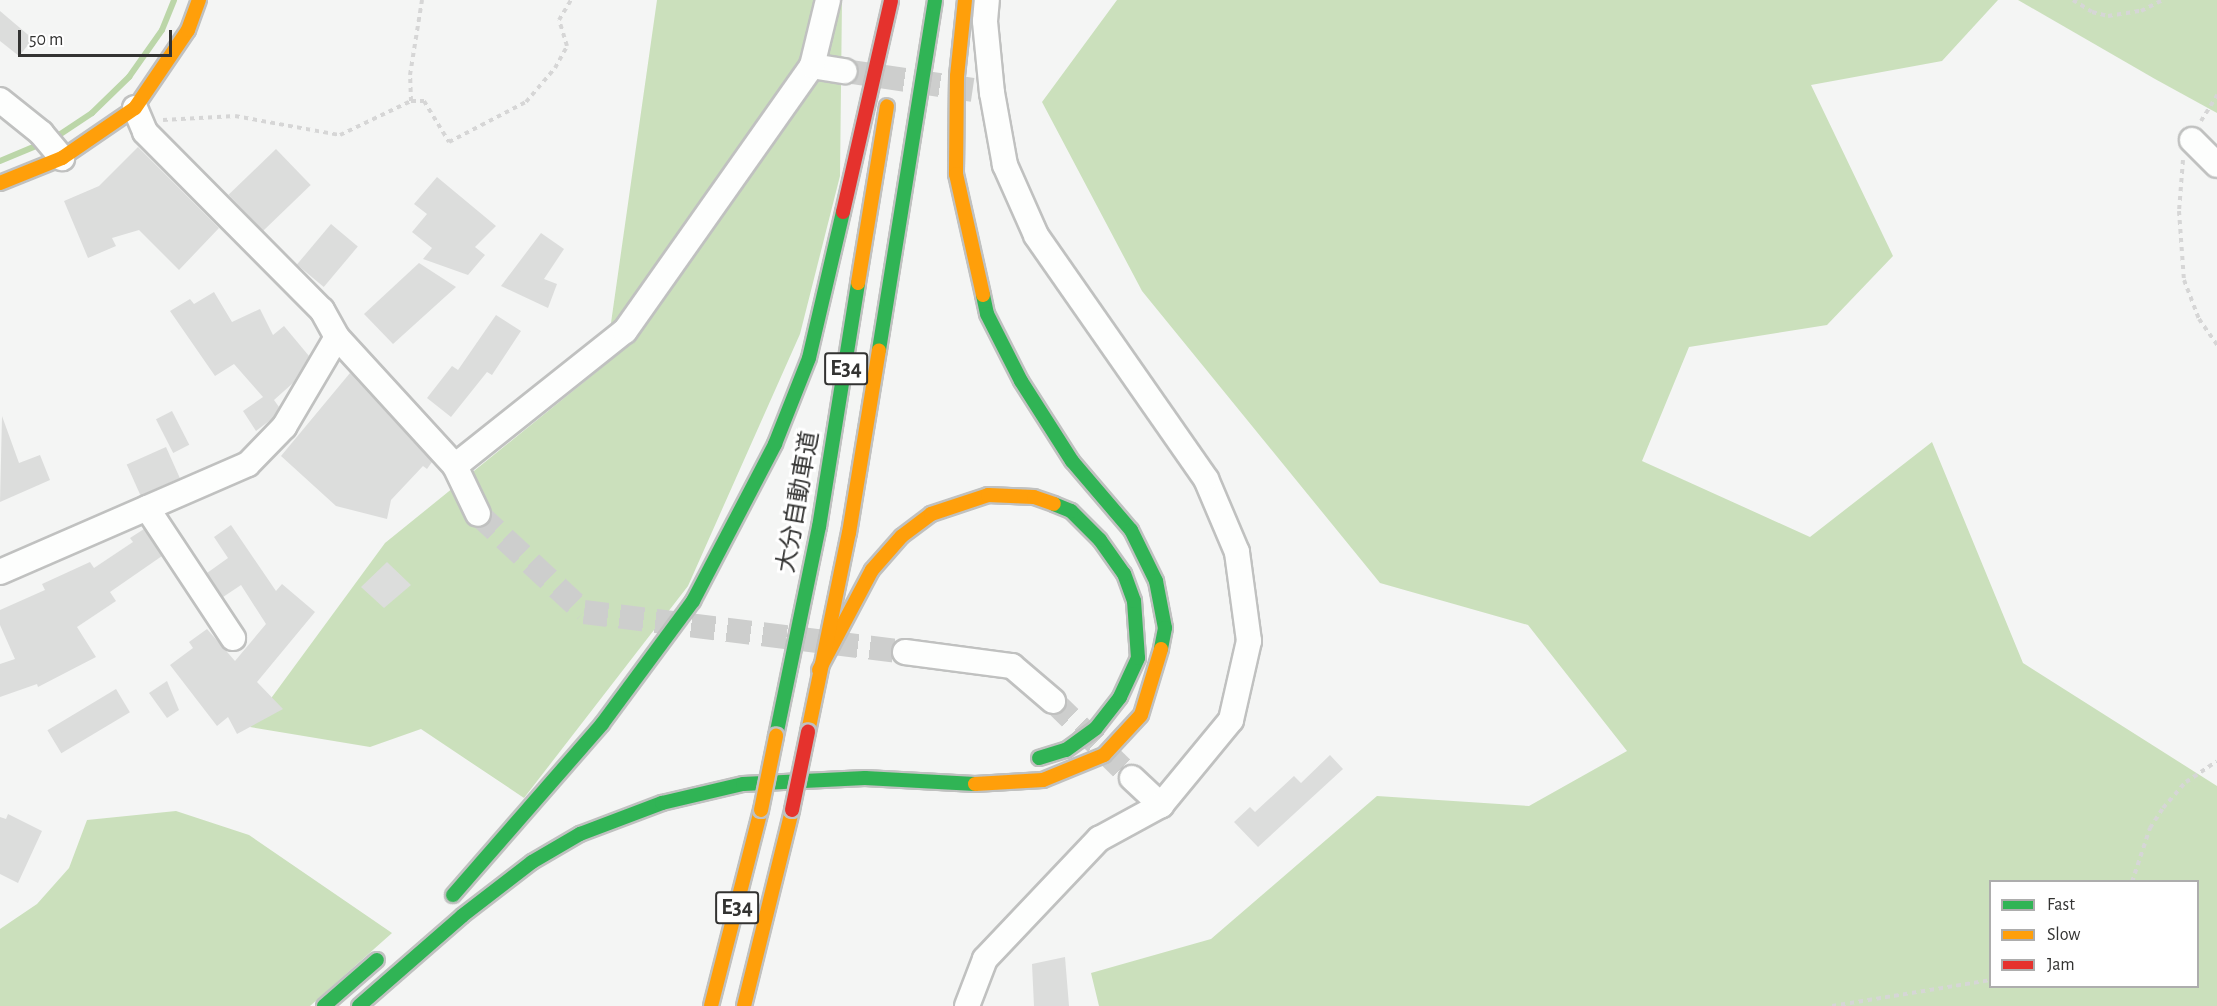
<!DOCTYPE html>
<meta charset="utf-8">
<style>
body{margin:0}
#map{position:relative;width:2217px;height:1006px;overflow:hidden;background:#f4f5f4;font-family:"Alegreya Sans","Noto Sans JP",sans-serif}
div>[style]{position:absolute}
.forest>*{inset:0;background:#cbe0bc}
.stream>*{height:6px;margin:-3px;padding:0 3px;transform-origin:3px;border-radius:3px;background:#bbd6a8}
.building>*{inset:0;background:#dcdddc;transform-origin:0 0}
.street-tunnel>*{height:24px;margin-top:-12px;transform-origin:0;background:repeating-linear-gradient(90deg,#cdcecd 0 24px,transparent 0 36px)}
.path>*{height:4px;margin-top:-2px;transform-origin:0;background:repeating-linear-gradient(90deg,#d6d6d6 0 4.5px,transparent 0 9px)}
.roads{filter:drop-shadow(2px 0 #c0c1c0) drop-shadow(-2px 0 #c0c1c0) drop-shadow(0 2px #c0c1c0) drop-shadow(0 -2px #c0c1c0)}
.street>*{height:24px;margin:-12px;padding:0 12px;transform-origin:12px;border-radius:12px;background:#fdfefd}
.fast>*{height:14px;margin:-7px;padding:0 7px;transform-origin:7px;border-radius:7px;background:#30b455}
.slow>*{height:14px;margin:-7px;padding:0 7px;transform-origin:7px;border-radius:7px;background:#ff9f0a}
.jam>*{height:14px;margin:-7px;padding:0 7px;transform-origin:7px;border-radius:7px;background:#e5322d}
.bridges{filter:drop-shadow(2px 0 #c0c1c0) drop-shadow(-2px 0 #c0c1c0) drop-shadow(0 2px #c0c1c0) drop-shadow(0 -2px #c0c1c0)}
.slow-bridge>*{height:14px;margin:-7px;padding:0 7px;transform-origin:7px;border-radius:7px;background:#ff9f0a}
.jam-bridge>*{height:14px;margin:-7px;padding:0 7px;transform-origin:7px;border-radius:7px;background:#e5322d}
span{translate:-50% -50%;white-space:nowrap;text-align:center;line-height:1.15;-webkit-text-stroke:6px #fff;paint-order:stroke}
.shield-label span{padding:2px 4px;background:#fff;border:2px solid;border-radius:4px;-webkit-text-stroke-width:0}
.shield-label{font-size:22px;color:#333332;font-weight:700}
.street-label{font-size:24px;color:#333332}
.legend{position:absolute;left:1989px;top:880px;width:210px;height:108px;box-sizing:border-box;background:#fff;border:2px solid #adadad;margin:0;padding:8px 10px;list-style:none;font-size:18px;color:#333332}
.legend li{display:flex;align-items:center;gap:12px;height:30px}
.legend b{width:30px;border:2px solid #adadad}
.scale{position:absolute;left:18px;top:30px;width:154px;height:27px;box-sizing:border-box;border:3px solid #333332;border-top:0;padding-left:8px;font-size:18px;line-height:21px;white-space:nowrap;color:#333332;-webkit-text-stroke:4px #fff;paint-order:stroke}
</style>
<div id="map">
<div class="forest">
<div style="clip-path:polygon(657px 0,842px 0,840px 176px,800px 334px,688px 586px,524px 798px,421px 729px,370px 747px,250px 727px,385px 543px,605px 365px)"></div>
<div style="clip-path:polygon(evenodd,1117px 0,1998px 0,1942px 61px,1811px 85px,1893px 256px,1827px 325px,1689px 347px,1642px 461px,1810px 537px,1932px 442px,2023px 663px,2217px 786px,2217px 1006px,1099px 1006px,1091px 973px,1211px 939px,1377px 796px,1529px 806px,1627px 751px,1528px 625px,1380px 583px,1142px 291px,1042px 102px,1117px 0,1990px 882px,2198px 882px,2198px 986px,1990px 986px,1990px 882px)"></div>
<div style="clip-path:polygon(2018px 0,2217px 0,2217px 113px,2155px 79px)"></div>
<div style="clip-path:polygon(176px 811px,249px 835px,392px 933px,310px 1006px,0 1006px,0 929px,37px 904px,69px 868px,87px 820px)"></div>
</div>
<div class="stream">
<div style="left:53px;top:139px;width:47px;rotate:-33.7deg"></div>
<div style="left:92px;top:113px;width:52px;rotate:-44.2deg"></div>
<div style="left:129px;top:77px;width:57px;rotate:-54.9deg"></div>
<div style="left:162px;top:30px;width:32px;rotate:-68deg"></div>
<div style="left:0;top:161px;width:47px;rotate:-22.7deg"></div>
</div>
<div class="building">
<div style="clip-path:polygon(0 11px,33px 39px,19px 56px,0 41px)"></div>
<div style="clip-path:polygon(138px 147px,219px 228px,179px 270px,139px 230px,112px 238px,116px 246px,88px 258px,64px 201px,99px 186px)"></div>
<div style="left:276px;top:149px;width:50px;height:66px;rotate:46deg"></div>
<div style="clip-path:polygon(437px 177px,496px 226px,475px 247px,485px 255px,468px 275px,423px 259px,432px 248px,412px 232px,427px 214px,414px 204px)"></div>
<div style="left:331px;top:224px;width:35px;height:53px;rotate:40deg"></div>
<div style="clip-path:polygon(541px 233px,564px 249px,544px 279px,557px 284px,548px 308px,501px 286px)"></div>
<div style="clip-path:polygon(419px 263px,456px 287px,393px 344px,364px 314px)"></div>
<div style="clip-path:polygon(214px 292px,232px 322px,260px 309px,273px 335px,284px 326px,309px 356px,293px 383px,274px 400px,279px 407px,273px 418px,256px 431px,243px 411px,263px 397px,234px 364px,215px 376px,170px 311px,190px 299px,194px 304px)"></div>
<div style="clip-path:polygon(496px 315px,521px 331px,492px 375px,487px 372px,451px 417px,427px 398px,452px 366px,458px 370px)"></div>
<div style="clip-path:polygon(350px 373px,432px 462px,427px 469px,423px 466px,391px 500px,387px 519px,336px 506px,281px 456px)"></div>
<div style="left:172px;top:411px;width:38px;height:18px;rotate:63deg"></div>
<div style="clip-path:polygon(2px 416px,19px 463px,40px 455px,50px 480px,0 502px)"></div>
<div style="left:166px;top:447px;width:34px;height:43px;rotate:66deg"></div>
<div style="clip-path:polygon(231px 525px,276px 591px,282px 584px,315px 612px,257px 682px,283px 709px,237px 734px,228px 717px,217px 726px,170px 665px,193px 648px,189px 642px,207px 629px,235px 661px,266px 624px,241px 585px,223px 597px,207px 573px,228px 558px,214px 537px)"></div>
<div style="clip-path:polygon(144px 529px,162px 556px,110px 592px,116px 601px,77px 627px,96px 657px,38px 687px,37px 684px,0 697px,0 664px,15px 659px,0 625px,0 610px,45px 590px,42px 584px,90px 562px,94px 568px,133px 542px,130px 538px)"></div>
<div style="clip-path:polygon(387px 562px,411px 585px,384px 608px,361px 587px)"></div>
<div style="clip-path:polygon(167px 681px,179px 710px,167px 718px,149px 693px)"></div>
<div style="left:116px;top:689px;width:27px;height:80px;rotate:59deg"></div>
<div style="clip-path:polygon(1330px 755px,1343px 769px,1258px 847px,1234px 822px,1250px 807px,1255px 812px,1294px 776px,1301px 783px)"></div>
<div style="clip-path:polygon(8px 814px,42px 831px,18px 883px,0 874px,0 817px,6px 819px)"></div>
<div style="clip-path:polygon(1065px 957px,1069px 1006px,1034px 1006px,1032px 964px)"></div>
</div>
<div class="street-tunnel">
<div style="left:845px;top:71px;width:129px;rotate:8.4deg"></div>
<div style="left:478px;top:514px;width:144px;rotate:42.8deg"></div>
<div style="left:584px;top:612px;width:323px;rotate:7.1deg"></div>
<div style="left:1053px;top:701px;width:110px;rotate:44.3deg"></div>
</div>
<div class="path">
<div style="left:2073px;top:0;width:22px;rotate:32deg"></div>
<div style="left:2092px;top:12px;width:16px;rotate:14deg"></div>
<div style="left:2108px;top:16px;width:33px;rotate:-9deg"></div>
<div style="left:2141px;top:11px;width:25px;rotate:-27deg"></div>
<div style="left:411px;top:101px;width:13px"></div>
<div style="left:424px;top:101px;width:48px;rotate:58.6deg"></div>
<div style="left:449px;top:142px;width:87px;rotate:-27.5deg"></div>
<div style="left:526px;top:102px;width:45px;rotate:-49.5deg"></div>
<div style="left:555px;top:68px;width:25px;rotate:-61deg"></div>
<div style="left:567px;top:46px;width:27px;rotate:-107deg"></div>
<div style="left:559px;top:20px;width:23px;rotate:-59deg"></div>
<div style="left:163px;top:120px;width:72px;rotate:-3.2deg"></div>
<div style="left:235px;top:116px;width:107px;rotate:10.3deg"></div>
<div style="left:340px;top:135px;width:79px;rotate:-25.6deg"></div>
<div style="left:411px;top:101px;width:26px;rotate:-92deg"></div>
<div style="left:410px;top:75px;width:76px;rotate:-80.9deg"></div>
<div style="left:2201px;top:121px;width:31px;rotate:-58deg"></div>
<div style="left:2183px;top:160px;width:51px;rotate:94.5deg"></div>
<div style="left:2179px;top:211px;width:69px;rotate:85.9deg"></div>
<div style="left:2184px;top:280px;width:42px;rotate:69deg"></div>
<div style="left:2199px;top:319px;width:32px;rotate:55deg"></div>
<div style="left:2132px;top:882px;width:57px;rotate:-71.6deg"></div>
<div style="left:2150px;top:828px;width:24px;rotate:-57deg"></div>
<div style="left:2163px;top:808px;width:35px;rotate:-49deg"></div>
<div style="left:2186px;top:782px;width:37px;rotate:-34deg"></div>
<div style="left:1832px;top:1006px;width:160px;rotate:-9.3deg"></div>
</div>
<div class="roads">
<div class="street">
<div style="left:812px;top:66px;width:33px;rotate:9deg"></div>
<div style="left:0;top:100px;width:53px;rotate:38.8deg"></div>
<div style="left:41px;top:133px;width:33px;rotate:50deg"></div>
<div style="left:135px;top:108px;width:26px;rotate:67deg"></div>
<div style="left:145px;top:132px;width:251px;rotate:45.2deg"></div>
<div style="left:322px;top:310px;width:31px;rotate:61deg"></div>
<div style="left:337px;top:337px;width:175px;rotate:47.5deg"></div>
<div style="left:455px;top:466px;width:53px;rotate:64.4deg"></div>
<div style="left:2192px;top:140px;width:35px;rotate:45deg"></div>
<div style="left:455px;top:466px;width:217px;rotate:-38.5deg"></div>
<div style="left:625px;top:331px;width:324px;rotate:-54.8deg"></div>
<div style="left:812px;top:66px;width:68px;rotate:-76.4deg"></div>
<div style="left:147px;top:508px;width:156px;rotate:56.5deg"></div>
<div style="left:0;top:572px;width:270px;rotate:-23.5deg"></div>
<div style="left:248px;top:464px;width:52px;rotate:-45.8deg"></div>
<div style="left:284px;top:427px;width:104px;rotate:-59.5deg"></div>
<div style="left:905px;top:652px;width:108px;rotate:7.5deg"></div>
<div style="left:1012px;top:666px;width:54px;rotate:40.5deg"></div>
<div style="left:1132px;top:778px;width:40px;rotate:43deg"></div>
<div style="left:967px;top:1006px;width:50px;rotate:-69deg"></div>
<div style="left:985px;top:959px;width:166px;rotate:-46.5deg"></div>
<div style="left:1099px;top:839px;width:71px;rotate:-28.7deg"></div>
<div style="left:1161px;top:805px;width:110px;rotate:-50.5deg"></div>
<div style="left:1231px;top:720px;width:81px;rotate:-77.2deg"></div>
<div style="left:1249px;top:641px;width:90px;rotate:-97.7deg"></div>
<div style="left:1237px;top:552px;width:79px;rotate:-113deg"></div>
<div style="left:1206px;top:479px;width:297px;rotate:-124.9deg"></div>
<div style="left:1036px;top:235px;width:77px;rotate:-113.9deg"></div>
<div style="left:1005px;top:165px;width:73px;rotate:-100.2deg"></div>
<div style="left:992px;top:93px;width:72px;rotate:-95.6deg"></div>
<div style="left:985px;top:21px;width:21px;rotate:-85deg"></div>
</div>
<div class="fast">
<div style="left:983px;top:295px;width:19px;rotate:78deg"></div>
<div style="left:987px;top:314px;width:75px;rotate:63.1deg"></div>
<div style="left:1021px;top:381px;width:95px;rotate:57.5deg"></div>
<div style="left:1072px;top:461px;width:91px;rotate:49.5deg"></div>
<div style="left:1131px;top:530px;width:57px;rotate:63.9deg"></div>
<div style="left:1156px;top:581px;width:48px;rotate:79.2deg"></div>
<div style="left:1165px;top:628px;width:21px;rotate:101deg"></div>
<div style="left:879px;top:350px;width:354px;rotate:-80.9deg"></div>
<div style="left:776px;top:736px;width:213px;rotate:-78.4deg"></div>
<div style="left:819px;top:527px;width:247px;rotate:-80.9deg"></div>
<div style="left:1039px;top:758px;width:28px;rotate:-17deg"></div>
<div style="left:1066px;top:750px;width:37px;rotate:-36deg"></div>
<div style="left:1096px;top:728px;width:39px;rotate:-52deg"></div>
<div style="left:1120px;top:697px;width:43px;rotate:-65.2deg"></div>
<div style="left:1138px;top:658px;width:57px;rotate:-94deg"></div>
<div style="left:1134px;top:601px;width:29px;rotate:-110deg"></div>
<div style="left:1124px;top:574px;width:42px;rotate:-125.2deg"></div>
<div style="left:1100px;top:540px;width:41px;rotate:-135deg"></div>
<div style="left:1071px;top:511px;width:18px;rotate:-158deg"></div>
<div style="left:453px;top:895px;width:227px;rotate:-48.9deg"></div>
<div style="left:602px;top:724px;width:153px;rotate:-53.5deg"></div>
<div style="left:693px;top:601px;width:177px;rotate:-62.4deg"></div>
<div style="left:775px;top:444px;width:92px;rotate:-68.4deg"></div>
<div style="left:809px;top:358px;width:150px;rotate:-76.9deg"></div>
<div style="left:324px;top:1006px;width:70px;rotate:-41deg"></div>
<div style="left:359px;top:1006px;width:137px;rotate:-41.1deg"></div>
<div style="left:462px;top:916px;width:88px;rotate:-37.6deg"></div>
<div style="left:532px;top:862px;width:56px;rotate:-30.3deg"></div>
<div style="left:580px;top:834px;width:88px;rotate:-20.7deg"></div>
<div style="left:662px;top:803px;width:83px;rotate:-13.2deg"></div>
<div style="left:743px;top:784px;width:122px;rotate:-2.8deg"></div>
<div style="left:865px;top:778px;width:110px;rotate:3.1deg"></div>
</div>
<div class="slow">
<div style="left:965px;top:0;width:76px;rotate:96deg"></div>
<div style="left:957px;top:76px;width:98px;rotate:90.6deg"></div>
<div style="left:956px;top:174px;width:124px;rotate:77.4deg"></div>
<div style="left:0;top:183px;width:67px;rotate:-22deg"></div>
<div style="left:62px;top:158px;width:88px;rotate:-34.4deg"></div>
<div style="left:135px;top:108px;width:94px;rotate:-55.8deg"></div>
<div style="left:188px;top:30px;width:32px;rotate:-70deg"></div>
<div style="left:858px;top:283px;width:179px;rotate:-80.7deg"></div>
<div style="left:819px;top:670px;width:113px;rotate:-62.1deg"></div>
<div style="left:872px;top:570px;width:45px;rotate:-48.6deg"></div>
<div style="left:902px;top:536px;width:36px;rotate:-37deg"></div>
<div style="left:931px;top:514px;width:60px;rotate:-18.4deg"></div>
<div style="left:988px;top:495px;width:46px;rotate:2.5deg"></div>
<div style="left:1034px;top:497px;width:21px;rotate:19deg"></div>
<div style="left:808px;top:732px;width:203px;rotate:-78.4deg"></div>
<div style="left:849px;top:533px;width:185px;rotate:-80.7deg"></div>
<div style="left:975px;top:784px;width:68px;rotate:-3.4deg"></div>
<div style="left:1043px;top:780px;width:66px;rotate:-22.3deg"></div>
<div style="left:1104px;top:755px;width:54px;rotate:-47.2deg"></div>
<div style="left:1141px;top:715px;width:69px;rotate:-73.1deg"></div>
<div style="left:711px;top:1006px;width:202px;rotate:-75.7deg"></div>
<div style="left:744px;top:1006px;width:202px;rotate:-76.2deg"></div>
</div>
<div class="jam">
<div style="left:843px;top:212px;width:217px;rotate:-77.2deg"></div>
</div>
</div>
<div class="bridges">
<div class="slow-bridge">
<div style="left:761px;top:810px;width:76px;rotate:-78.5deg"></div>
</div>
<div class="jam-bridge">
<div style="left:792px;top:810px;width:80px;rotate:-78.4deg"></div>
</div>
</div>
<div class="shield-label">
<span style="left:846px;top:369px">E34</span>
<span style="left:737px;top:908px">E34</span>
</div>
<div class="street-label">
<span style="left:799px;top:502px;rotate:-80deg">大分自動車道</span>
</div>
<ul class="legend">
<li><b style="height:8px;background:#30b455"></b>Fast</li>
<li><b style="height:8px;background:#ff9f0a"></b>Slow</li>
<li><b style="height:8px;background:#e5322d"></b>Jam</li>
</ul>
<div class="scale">50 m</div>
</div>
